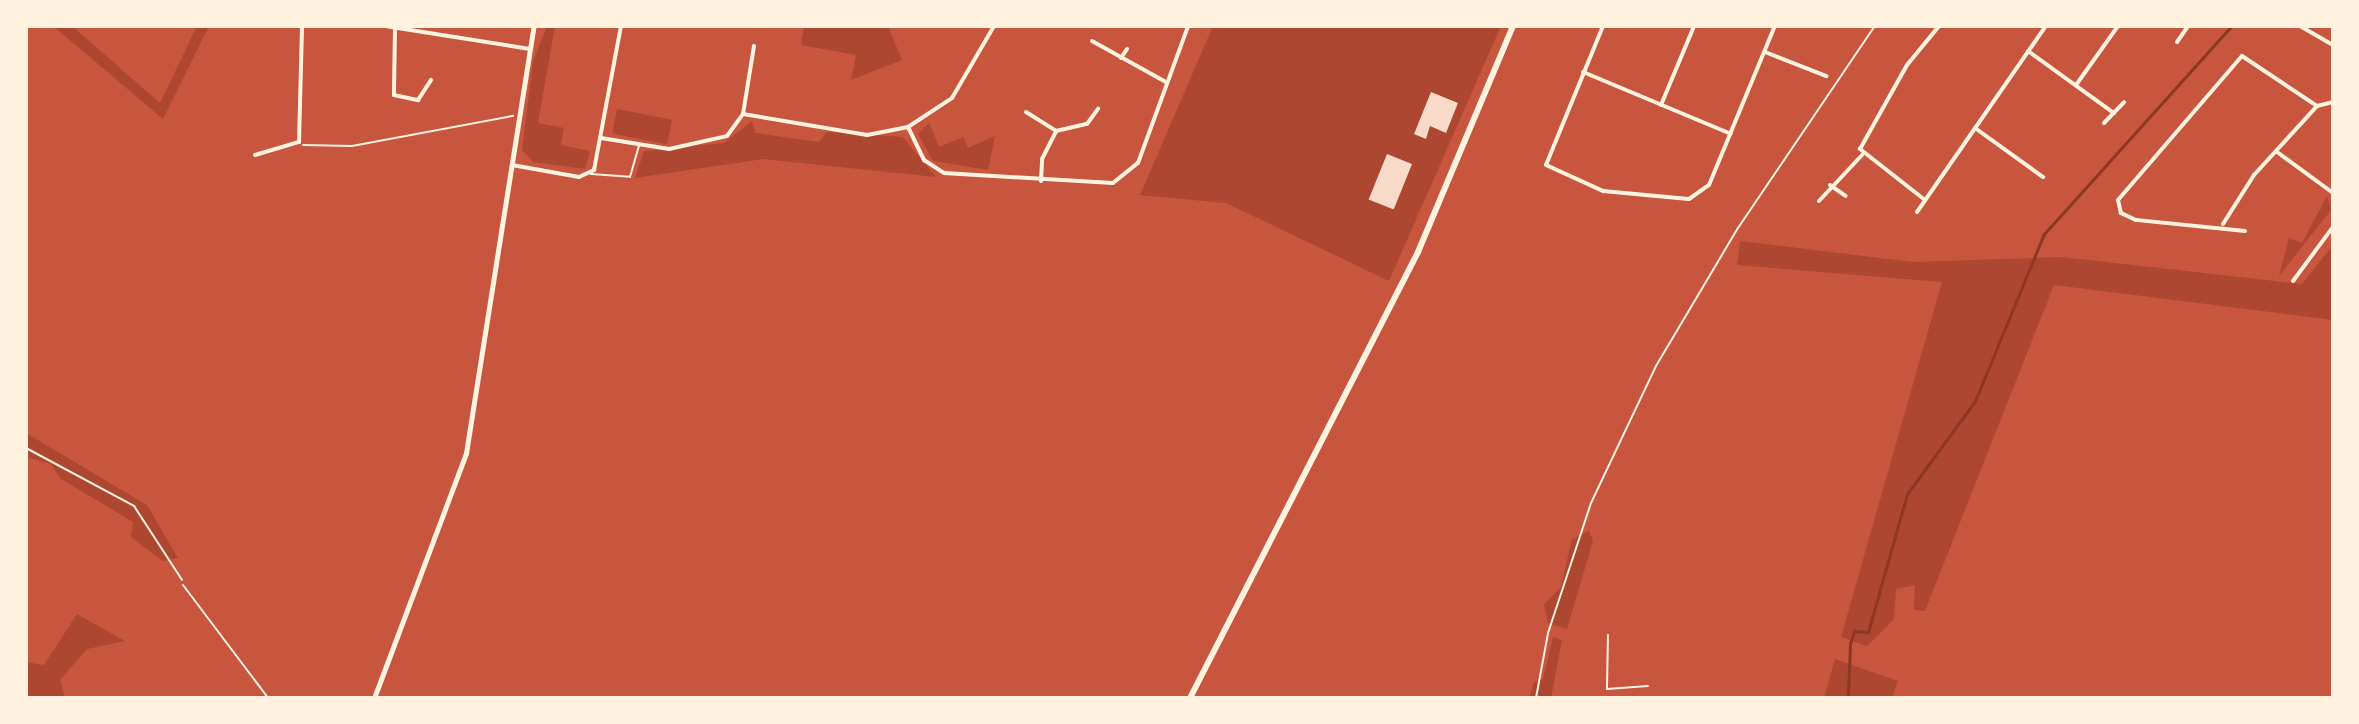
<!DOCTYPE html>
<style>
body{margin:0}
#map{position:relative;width:2359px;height:724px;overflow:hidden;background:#c8553d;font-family:Signika,sans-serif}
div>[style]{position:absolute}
.green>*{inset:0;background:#ae4732;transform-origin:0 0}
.stream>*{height:3px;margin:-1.5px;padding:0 1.5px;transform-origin:1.5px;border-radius:1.5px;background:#8f3625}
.building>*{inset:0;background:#f7dbc8;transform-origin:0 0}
.path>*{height:2px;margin:-1px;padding:0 1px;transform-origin:1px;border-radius:1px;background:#fff3e0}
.service>*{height:2px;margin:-1px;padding:0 1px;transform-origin:1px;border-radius:1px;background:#fff3e0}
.minor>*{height:4px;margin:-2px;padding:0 2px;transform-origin:2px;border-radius:2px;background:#fff3e0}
.tertiary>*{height:5px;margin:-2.5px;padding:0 2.5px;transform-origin:2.5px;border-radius:2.5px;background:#fff3e0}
.primary>*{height:6px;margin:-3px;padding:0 3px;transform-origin:3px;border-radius:3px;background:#fff3e0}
span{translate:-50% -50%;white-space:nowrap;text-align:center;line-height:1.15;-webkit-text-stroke:6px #fff3e0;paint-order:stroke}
.frame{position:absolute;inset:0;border:28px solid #fff3e0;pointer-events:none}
</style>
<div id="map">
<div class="green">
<div style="clip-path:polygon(53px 26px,72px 26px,160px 103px,197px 26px,208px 28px,163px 119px)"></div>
<div style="clip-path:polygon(547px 26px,555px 26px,538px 123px,564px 128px,561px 145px,590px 151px,585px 169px,533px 162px,522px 150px,533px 61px)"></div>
<div style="clip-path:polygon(804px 26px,888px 26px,902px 60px,851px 80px,856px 55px,801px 45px)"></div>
<div style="clip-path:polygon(1213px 26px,1501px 26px,1389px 281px,1226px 203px,1140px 195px)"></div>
<div style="left:617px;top:109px;width:56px;height:25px;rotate:11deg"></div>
<div style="clip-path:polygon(752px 121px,755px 133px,819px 142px,827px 132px,903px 137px,936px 177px,763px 159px,635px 178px,644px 151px,724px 143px)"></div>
<div style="clip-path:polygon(929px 123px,939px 147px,963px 137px,968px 148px,995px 136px,988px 170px,933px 161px,918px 134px)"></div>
<div style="clip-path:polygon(2327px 196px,2331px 210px,2279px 276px,2289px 238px,2302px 243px)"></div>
<div style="clip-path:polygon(1740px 241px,1913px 262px,2062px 257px,2302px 284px,2333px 245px,2333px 320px,2054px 285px,1925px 611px,1914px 610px,1915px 585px,1896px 589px,1894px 619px,1867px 646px,1841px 637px,1942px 282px,1737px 265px)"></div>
<div style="clip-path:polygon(26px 433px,147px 505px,178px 558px,163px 561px,131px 537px,133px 522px,61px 479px,51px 464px,26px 457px)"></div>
<div style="clip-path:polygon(1589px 531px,1593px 541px,1567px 629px,1548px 623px,1544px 605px,1561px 587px,1572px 539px)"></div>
<div style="clip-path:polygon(77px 614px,125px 641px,87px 649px,60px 680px,65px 698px,26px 698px,26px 662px,44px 665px)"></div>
<div style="clip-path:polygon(1553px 637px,1562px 640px,1551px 698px,1529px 698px,1534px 682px,1543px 679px)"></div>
<div style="clip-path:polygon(1835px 659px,1898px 681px,1892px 698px,1824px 698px)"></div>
</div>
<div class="stream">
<div style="left:1848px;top:698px;width:54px;rotate:-87.9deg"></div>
<div style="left:1850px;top:644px;width:14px;rotate:-73deg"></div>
<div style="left:1854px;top:631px;width:14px;rotate:4deg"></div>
<div style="left:1868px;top:632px;width:143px;rotate:-74.2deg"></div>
<div style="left:1907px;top:494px;width:115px;rotate:-53.8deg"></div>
<div style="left:1975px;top:401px;width:181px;rotate:-67.6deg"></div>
<div style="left:2044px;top:234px;width:280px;rotate:-48deg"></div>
</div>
<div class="building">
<div style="clip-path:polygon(1431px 92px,1458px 103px,1446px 133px,1430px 126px,1426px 139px,1414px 134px)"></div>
<div style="left:1387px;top:154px;width:27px;height:49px;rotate:22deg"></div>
</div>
<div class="path">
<div style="left:303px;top:145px;width:49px;rotate:1.2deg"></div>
<div style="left:352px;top:146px;width:164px;rotate:-10.6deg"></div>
<div style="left:26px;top:448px;width:123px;rotate:28.2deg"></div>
<div style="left:134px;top:506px;width:88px;rotate:57deg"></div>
<div style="left:1536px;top:698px;width:66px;rotate:-79.5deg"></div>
<div style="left:1548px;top:633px;width:137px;rotate:-71.7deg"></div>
<div style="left:1591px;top:503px;width:152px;rotate:-64.6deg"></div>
<div style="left:1656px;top:366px;width:161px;rotate:-59.3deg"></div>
<div style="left:1738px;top:228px;width:244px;rotate:-55.9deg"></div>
</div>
<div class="service">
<div style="left:591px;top:174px;width:39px;rotate:4deg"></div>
<div style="left:630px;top:177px;width:32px;rotate:-74deg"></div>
<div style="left:183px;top:585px;width:141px;rotate:53deg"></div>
<div style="left:1608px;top:635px;width:54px;rotate:91.1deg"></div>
<div style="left:1607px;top:689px;width:41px;rotate:-4.2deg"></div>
</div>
<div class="minor">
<div style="left:385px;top:26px;width:148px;rotate:9deg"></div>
<div style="left:1603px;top:26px;width:150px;rotate:112.3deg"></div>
<div style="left:1546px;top:165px;width:63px;rotate:24.5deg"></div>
<div style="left:1603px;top:191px;width:86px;rotate:5.3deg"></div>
<div style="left:1689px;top:199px;width:24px;rotate:-35deg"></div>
<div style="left:1709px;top:185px;width:172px;rotate:-67.5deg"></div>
<div style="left:2300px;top:26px;width:38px;rotate:30deg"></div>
<div style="left:395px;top:28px;width:67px;rotate:90.9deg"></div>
<div style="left:394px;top:95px;width:25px;rotate:12deg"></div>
<div style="left:418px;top:100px;width:24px;rotate:-57deg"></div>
<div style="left:1092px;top:41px;width:85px;rotate:29deg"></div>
<div style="left:2177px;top:42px;width:19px;rotate:-55deg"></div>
<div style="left:2028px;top:51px;width:106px;rotate:35.8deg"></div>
<div style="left:1765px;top:52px;width:66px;rotate:21.5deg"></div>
<div style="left:1121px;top:58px;width:11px;rotate:-56deg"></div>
<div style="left:1583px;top:72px;width:160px;rotate:22.7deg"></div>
<div style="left:2076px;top:85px;width:72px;rotate:-54.6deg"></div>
<div style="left:1661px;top:105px;width:86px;rotate:-67.3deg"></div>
<div style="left:1026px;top:112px;width:36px;rotate:32deg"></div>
<div style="left:1056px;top:131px;width:32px;rotate:-13deg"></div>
<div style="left:1087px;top:124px;width:19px;rotate:-54deg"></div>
<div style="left:743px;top:114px;width:126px;rotate:9.6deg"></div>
<div style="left:867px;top:135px;width:42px;rotate:-11deg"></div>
<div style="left:908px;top:127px;width:53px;rotate:-33.4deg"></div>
<div style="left:952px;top:98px;width:83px;rotate:-59.7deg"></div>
<div style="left:2104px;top:123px;width:29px;rotate:-46deg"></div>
<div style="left:908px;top:127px;width:37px;rotate:64deg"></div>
<div style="left:924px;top:160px;width:24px;rotate:33deg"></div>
<div style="left:944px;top:173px;width:169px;rotate:3.4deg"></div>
<div style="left:1113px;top:183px;width:32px;rotate:-39deg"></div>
<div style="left:1138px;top:163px;width:146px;rotate:-69.9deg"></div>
<div style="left:1975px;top:128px;width:84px;rotate:35.8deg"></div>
<div style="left:601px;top:138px;width:69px;rotate:9.2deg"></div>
<div style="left:669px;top:149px;width:59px;rotate:-12.6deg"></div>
<div style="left:727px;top:136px;width:27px;rotate:-54deg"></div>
<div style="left:743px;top:114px;width:69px;rotate:-80.8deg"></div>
<div style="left:2277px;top:152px;width:69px;rotate:36.2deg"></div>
<div style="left:255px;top:155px;width:46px;rotate:-16.5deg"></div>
<div style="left:299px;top:142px;width:116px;rotate:-88.5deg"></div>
<div style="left:512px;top:165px;width:68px;rotate:10.2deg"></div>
<div style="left:579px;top:177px;width:17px;rotate:-25deg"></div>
<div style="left:594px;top:170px;width:147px;rotate:-79.4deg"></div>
<div style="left:1041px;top:181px;width:22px;rotate:-87deg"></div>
<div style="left:1042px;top:159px;width:31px;rotate:-63deg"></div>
<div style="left:1830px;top:185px;width:19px;rotate:35deg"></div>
<div style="left:1925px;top:200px;width:83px;rotate:-141.9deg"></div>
<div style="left:1860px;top:149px;width:96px;rotate:-60.8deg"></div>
<div style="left:1907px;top:65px;width:50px;rotate:-50.6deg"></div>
<div style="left:1819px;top:201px;width:63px;rotate:-46.9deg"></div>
<div style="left:1917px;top:212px;width:226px;rotate:-55.3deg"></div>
<div style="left:2223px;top:224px;width:58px;rotate:-57.7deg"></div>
<div style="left:2254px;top:175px;width:93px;rotate:-47.6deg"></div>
<div style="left:2317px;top:106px;width:16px;rotate:-14deg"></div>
<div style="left:2245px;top:231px;width:110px;rotate:-174.2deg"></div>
<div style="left:2136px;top:220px;width:17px;rotate:-155deg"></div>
<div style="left:2121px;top:213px;width:13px;rotate:-103deg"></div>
<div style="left:2118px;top:200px;width:190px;rotate:-49.3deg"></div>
<div style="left:2242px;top:56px;width:90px;rotate:33.7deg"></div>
<div style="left:2293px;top:281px;width:67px;rotate:-53.5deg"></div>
</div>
<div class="tertiary">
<div style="left:374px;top:698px;width:262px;rotate:-69.4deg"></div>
<div style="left:466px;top:453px;width:432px;rotate:-81deg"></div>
</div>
<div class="primary">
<div style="left:1190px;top:698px;width:501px;rotate:-62.92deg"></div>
<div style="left:1418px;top:252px;width:245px;rotate:-67.2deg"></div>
</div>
<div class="frame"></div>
</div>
